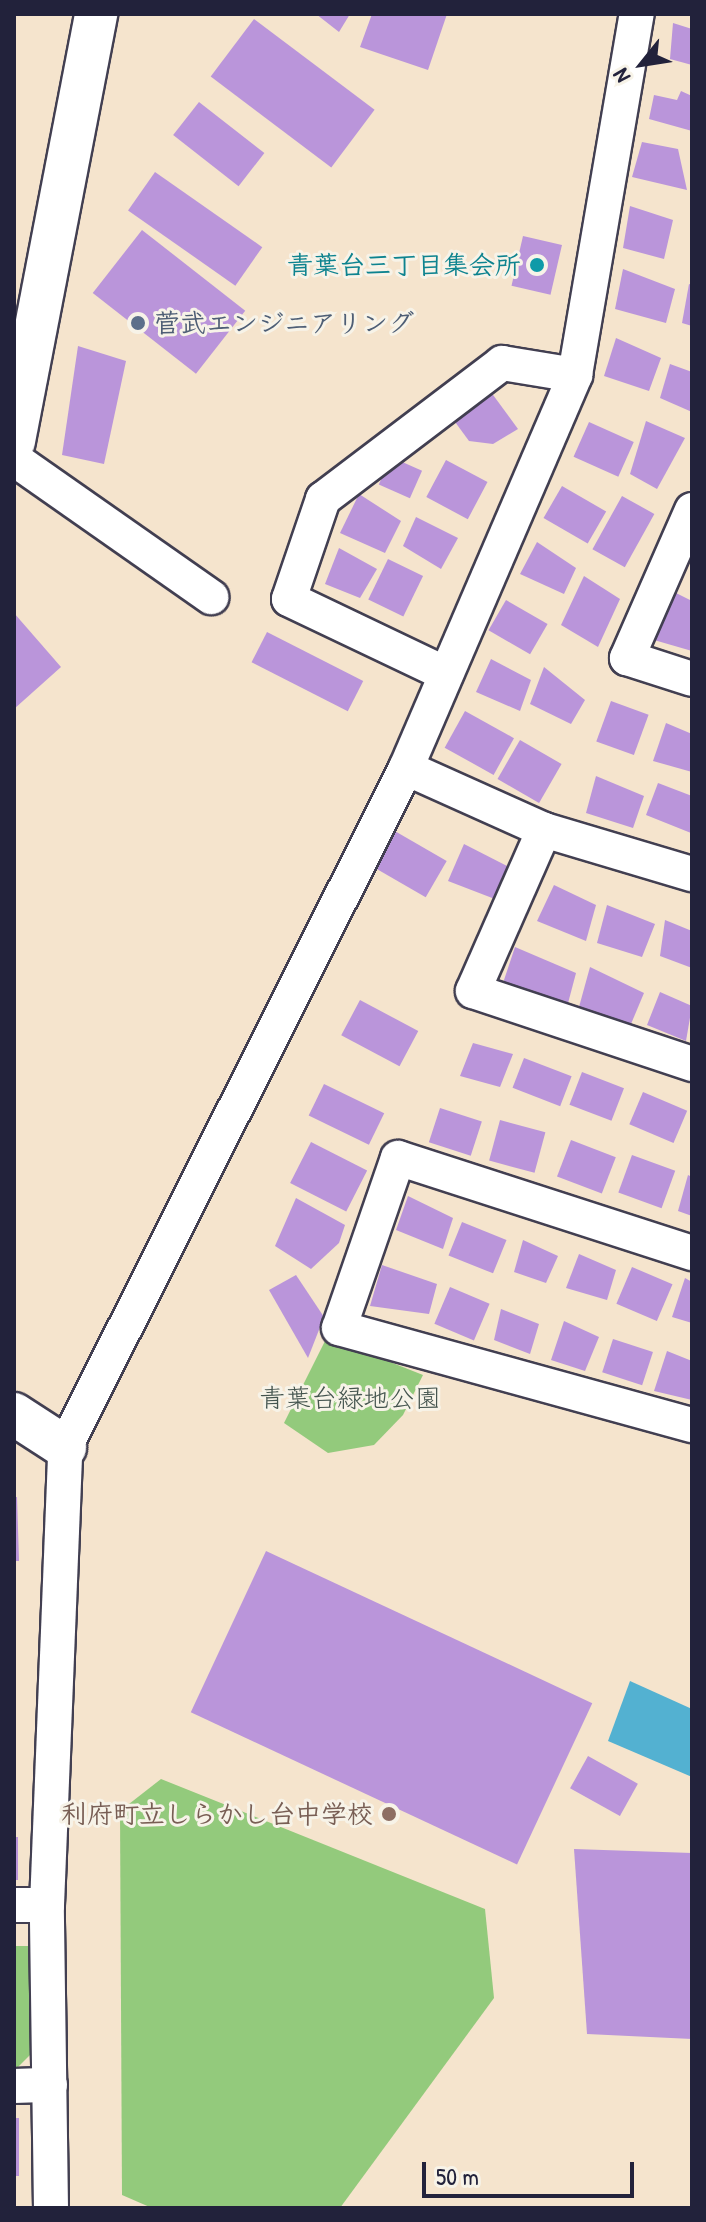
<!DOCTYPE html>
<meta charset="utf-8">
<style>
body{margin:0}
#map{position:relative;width:706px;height:2222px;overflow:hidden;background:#f5e4cd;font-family:"Patrick Hand","Klee One",sans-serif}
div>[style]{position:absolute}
.green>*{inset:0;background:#93ca7c}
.water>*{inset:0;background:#53b1d1}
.building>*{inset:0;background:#ba95da;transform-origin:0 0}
.roads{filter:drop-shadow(2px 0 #423f51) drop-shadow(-2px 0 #423f51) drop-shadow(0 2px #423f51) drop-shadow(0 -2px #423f51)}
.minor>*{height:34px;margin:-17px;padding:0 17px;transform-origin:17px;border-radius:17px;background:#fff}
.tertiary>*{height:42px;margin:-21px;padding:0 21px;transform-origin:21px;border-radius:21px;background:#fff}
.dots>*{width:22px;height:22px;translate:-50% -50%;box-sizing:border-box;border:4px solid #f7f3e8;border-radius:50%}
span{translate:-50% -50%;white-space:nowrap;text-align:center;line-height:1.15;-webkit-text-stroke:6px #f7f3e8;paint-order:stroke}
.culture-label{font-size:26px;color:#0d838f;font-weight:700}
.right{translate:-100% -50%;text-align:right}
.service-label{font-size:26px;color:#4e5e75;font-weight:700}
.left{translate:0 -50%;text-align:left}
.park-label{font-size:26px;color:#44544e}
.education-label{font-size:26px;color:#785e54;font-weight:700}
.frame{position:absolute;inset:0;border:16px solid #22223b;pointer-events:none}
.north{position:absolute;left:602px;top:24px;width:80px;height:80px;-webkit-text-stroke:6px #f7f3e8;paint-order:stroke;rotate:240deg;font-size:22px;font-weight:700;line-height:32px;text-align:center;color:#22223b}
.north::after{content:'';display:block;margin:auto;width:28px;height:36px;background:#22223b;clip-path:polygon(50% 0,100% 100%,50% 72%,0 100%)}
.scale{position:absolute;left:422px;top:2162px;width:212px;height:36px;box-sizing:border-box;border:4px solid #22223b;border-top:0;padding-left:10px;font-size:24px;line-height:28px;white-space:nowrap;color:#22223b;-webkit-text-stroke:6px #f7f3e8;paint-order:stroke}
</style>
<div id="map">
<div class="green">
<div style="clip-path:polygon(327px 1337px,423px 1375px,403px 1415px,374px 1445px,328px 1453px,284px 1423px)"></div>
<div style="clip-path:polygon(161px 1779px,485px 1909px,494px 1998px,340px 2208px,152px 2208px,122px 2195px,120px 1811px)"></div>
<div style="clip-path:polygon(14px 1946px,30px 1946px,31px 2054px,14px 2071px)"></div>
</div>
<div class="water">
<div style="clip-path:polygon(630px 1681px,692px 1709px,692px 1777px,608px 1741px)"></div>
</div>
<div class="building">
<div style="clip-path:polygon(316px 14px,350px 14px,339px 32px)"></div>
<div style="clip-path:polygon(372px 14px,447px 14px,428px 70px,360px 47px)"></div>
<div style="left:254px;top:19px;width:151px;height:72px;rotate:37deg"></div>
<div style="clip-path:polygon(673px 23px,692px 29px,692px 65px,670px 59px)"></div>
<div style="clip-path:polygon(681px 91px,692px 96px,692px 131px,649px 119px,654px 95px,677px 100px)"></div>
<div style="left:199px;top:102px;width:83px;height:42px;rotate:38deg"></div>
<div style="clip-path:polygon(642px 142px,678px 149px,687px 190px,632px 177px)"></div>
<div style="left:155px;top:172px;width:131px;height:47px;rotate:35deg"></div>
<div style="clip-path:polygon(630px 206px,673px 220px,664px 259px,623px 248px)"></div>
<div style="left:142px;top:230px;width:131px;height:80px;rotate:38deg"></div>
<div style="left:523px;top:236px;width:40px;height:51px;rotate:13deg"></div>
<div style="clip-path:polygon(623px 269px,675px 289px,666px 323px,615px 309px)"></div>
<div style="clip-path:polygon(689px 284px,692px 285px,692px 326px,682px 323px)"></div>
<div style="clip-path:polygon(616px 338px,661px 358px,649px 391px,604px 376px)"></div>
<div style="clip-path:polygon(78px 346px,126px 361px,104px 464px,62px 455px)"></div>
<div style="clip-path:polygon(670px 364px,692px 372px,692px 412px,660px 398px)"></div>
<div style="clip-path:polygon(485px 384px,518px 429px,493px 444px,469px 441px,447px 411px)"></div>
<div style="clip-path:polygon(646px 421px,685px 438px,657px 489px,630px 474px)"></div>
<div style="left:589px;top:422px;width:49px;height:38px;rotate:24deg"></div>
<div style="left:391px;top:457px;width:34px;height:30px;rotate:24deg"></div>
<div style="left:446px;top:460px;width:47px;height:42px;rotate:28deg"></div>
<div style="left:562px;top:486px;width:51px;height:37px;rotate:30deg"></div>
<div style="clip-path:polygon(359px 494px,401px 521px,385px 553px,340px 533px)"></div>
<div style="left:622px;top:496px;width:37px;height:61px;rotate:29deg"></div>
<div style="clip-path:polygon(416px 517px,458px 538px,441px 569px,403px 546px)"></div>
<div style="clip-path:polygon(537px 542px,576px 568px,564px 594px,520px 574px)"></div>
<div style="clip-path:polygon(339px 548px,377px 569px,360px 598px,325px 584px)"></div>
<div style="left:388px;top:559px;width:39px;height:45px;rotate:26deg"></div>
<div style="clip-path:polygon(584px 576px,620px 599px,598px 647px,561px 625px)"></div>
<div style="clip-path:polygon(672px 591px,692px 601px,692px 651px,654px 640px)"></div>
<div style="left:506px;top:600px;width:48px;height:35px;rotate:30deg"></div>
<div style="clip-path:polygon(14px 613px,61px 667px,14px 709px)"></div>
<div style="left:267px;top:632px;width:108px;height:34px;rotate:27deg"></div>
<div style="clip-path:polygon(491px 659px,531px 680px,520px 711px,476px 692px)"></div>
<div style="clip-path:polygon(544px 667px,585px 700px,571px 724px,530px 704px)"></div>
<div style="left:611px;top:701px;width:40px;height:43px;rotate:20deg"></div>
<div style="left:465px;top:711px;width:56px;height:42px;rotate:29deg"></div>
<div style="clip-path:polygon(666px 723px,692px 734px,692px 772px,653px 761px)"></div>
<div style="left:520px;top:740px;width:48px;height:45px;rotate:30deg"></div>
<div style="clip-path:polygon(596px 776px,644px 796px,633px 828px,586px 813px)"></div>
<div style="clip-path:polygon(658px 783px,692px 796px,691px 833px,646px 815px)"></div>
<div style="left:393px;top:830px;width:62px;height:42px;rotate:30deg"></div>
<div style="clip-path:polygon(464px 844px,515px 870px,500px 901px,448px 881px)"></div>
<div style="clip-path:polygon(554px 885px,596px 905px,586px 941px,537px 921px)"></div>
<div style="clip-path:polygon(607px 905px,655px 924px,642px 957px,597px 943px)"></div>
<div style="clip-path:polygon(665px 920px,692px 931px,692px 968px,660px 956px)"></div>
<div style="clip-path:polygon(515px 947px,576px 973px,567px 1007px,503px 983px)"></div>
<div style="clip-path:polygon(590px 967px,644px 993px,631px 1024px,579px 1007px)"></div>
<div style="clip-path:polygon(660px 992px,692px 1006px,686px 1041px,647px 1025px)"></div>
<div style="left:360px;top:1000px;width:66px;height:40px;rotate:28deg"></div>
<div style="clip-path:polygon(473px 1043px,513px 1054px,500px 1087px,460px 1076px)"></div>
<div style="left:524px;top:1058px;width:51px;height:32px;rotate:21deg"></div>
<div style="left:582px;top:1072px;width:45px;height:35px;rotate:21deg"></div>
<div style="left:324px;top:1084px;width:67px;height:35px;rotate:26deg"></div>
<div style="left:643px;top:1092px;width:48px;height:35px;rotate:23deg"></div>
<div style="left:440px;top:1108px;width:44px;height:36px;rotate:18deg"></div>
<div style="left:500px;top:1120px;width:47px;height:42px;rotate:15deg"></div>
<div style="left:571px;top:1140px;width:48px;height:39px;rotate:21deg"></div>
<div style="left:311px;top:1142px;width:63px;height:46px;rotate:27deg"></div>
<div style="left:632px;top:1155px;width:46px;height:40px;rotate:20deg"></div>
<div style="clip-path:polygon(688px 1175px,692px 1177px,692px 1216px,678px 1211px)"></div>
<div style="clip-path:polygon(408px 1196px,453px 1218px,443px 1249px,396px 1230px)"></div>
<div style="clip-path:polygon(296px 1198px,345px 1225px,339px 1243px,311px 1269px,275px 1246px)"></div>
<div style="left:462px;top:1222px;width:48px;height:36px;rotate:22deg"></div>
<div style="clip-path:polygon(523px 1240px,558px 1256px,546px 1283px,514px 1272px)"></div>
<div style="clip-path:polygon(579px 1254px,616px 1270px,607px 1300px,566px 1288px)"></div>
<div style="clip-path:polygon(382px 1265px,437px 1284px,429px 1314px,370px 1306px)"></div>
<div style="left:632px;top:1267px;width:44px;height:40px;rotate:23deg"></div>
<div style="clip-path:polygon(296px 1275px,324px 1317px,308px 1358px,269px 1290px)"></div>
<div style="clip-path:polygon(685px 1278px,692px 1282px,692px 1323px,672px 1317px)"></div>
<div style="left:450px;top:1287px;width:43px;height:40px;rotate:23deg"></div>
<div style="clip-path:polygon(501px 1309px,539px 1324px,530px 1354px,494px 1340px)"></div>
<div style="clip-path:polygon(564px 1321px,599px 1337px,585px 1371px,551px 1360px)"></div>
<div style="left:613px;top:1339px;width:42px;height:35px;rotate:18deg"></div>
<div style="clip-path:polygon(667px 1351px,692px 1361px,692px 1400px,654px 1391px)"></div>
<div style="clip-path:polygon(14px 1497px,17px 1497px,19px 1561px,14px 1561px)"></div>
<div style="left:266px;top:1551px;width:360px;height:178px;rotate:25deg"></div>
<div style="left:588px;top:1756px;width:57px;height:37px;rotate:29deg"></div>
<div style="left:14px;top:1837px;width:4px;height:43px"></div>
<div style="clip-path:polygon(574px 1849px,692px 1853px,692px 2039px,587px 2034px)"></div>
<div style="left:14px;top:2118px;width:5px;height:58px"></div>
</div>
<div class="roads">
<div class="minor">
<div style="left:14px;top:459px;width:241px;rotate:35deg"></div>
<div style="left:692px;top:510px;width:162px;rotate:113.7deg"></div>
<div style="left:627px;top:658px;width:68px;rotate:17.9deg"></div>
<div style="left:446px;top:674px;width:174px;rotate:-154.5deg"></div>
<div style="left:289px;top:599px;width:106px;rotate:-71.2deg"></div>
<div style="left:323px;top:499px;width:225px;rotate:-37.2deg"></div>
<div style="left:502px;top:363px;width:74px;rotate:9.3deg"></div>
<div style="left:406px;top:768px;width:151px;rotate:24.2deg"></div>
<div style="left:544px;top:830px;width:154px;rotate:16.6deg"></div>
<div style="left:544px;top:830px;width:176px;rotate:113.8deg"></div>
<div style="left:473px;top:991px;width:231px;rotate:18.4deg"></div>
<div style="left:692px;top:1253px;width:309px;rotate:-162.1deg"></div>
<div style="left:398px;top:1158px;width:180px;rotate:109.1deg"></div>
<div style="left:339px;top:1328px;width:366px;rotate:15.4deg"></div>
<div style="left:14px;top:1905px;width:33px"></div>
<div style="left:14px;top:2086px;width:36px;rotate:-2deg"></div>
<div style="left:51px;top:2208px;width:303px;rotate:-90.8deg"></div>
<div style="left:47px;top:1905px;width:458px;rotate:-87.7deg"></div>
<div style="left:65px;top:1447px;width:760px;rotate:-63.33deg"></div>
<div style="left:406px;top:768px;width:428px;rotate:-66.7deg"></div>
<div style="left:575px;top:375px;width:366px;rotate:-80.3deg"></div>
</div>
<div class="tertiary">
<div style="left:14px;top:441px;width:435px;rotate:-79.1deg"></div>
<div style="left:14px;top:1414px;width:61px;rotate:32.9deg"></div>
</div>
</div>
<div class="dots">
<div style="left:537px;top:265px;background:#0f9aa8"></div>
<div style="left:138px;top:323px;background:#5c6f8a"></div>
<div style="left:389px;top:1814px;background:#8d6e63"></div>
</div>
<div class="culture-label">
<span class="right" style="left:521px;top:265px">青葉台三丁目集会所</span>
</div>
<div class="service-label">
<span class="left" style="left:154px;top:323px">菅武エンジニアリング</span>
</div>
<div class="park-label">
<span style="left:350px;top:1398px">青葉台緑地公園</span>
</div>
<div class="education-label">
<span class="right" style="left:373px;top:1814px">利府町立しらかし台中学校</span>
</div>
<div class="frame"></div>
<div class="north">N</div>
<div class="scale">50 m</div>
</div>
